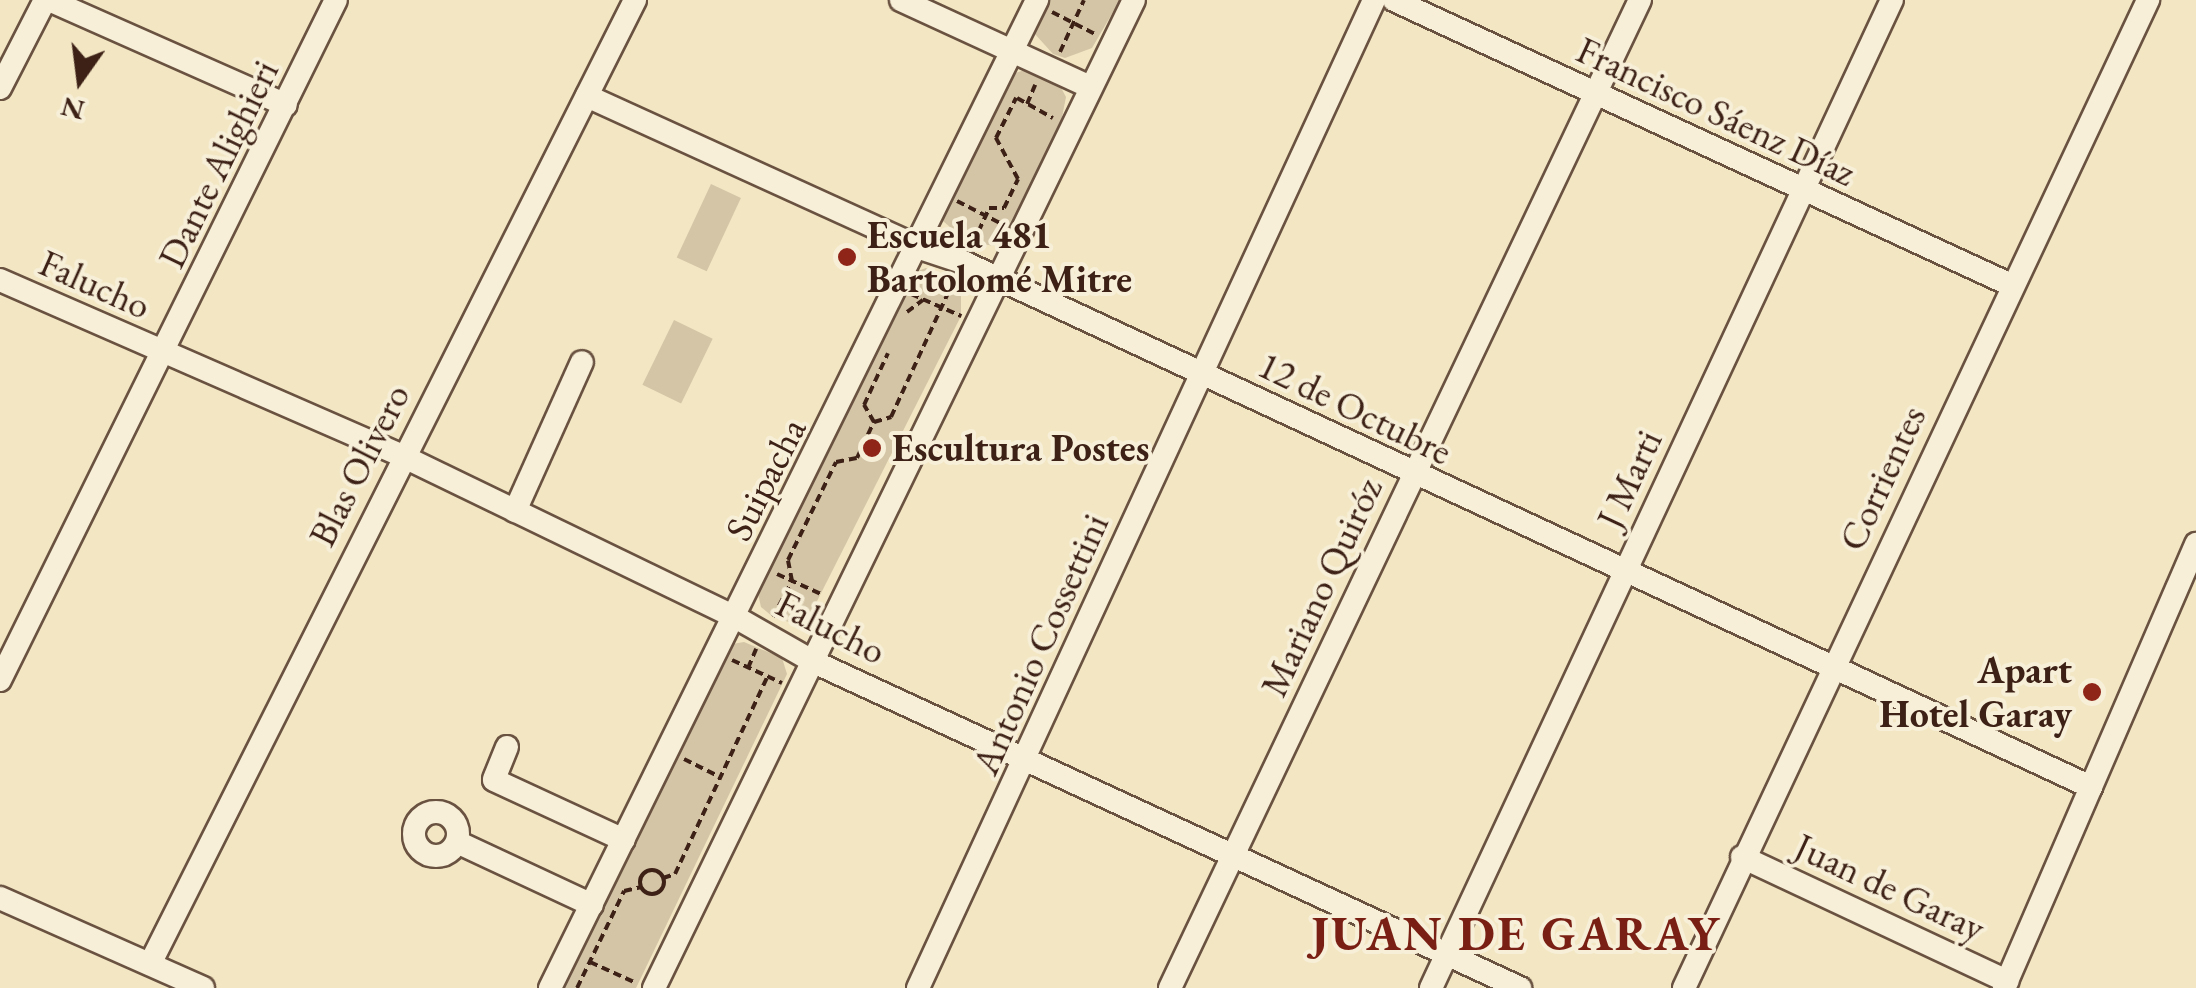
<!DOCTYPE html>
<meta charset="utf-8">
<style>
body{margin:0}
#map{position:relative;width:2196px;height:988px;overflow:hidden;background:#f2e6c3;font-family:"EB Garamond",serif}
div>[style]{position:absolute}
.green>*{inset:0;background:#d3c5a6;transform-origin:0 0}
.path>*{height:4px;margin-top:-2px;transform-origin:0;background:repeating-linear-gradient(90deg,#3d2116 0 8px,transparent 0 13px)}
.path>.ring{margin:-2px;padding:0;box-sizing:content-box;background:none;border:4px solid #3d2116;border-radius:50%}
.roads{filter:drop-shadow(2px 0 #6a5241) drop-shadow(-2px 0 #6a5241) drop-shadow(0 2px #6a5241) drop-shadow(0 -2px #6a5241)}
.minor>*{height:22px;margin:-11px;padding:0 11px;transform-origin:11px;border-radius:11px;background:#f7efd8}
.minor>.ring{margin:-11px;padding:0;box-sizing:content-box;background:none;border:22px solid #f7efd8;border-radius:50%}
.dots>*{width:28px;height:28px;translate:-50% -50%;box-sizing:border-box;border:5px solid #f7efd8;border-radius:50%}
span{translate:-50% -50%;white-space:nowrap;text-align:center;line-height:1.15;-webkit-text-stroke:8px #f7efd8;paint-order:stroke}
.street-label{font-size:38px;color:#3d2116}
.poi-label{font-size:38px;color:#3d2116;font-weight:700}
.left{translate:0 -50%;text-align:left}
.right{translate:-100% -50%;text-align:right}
.district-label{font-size:48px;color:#7a1f14;font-weight:700;letter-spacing:2.5px}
.north{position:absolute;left:30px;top:30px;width:100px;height:100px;-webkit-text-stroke:8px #f7efd8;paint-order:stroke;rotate:194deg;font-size:28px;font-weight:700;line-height:40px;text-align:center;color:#3d2116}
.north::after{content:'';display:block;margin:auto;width:35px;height:45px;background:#3d2116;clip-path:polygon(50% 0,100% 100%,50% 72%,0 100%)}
</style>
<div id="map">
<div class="green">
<div style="clip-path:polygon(1045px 0,1120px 0,1092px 48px,1065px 58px,1053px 54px,1035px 34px)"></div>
<div style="clip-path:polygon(1031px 68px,1059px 84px,1066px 97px,1061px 122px,1004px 237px,994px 246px,966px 241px,943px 221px,943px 208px,1006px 76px)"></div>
<div style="left:711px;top:184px;width:33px;height:81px;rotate:25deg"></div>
<div style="clip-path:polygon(926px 268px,961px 285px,961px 316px,810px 615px,792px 623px,773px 617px,761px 607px,757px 589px,915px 272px)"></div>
<div style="left:674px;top:320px;width:43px;height:72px;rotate:26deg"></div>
<div style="clip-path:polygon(744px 642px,782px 658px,787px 674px,636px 988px,562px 988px,727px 645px)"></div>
</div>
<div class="path">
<div style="left:1052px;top:12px;width:51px;rotate:27.1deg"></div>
<div style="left:1060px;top:52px;width:57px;rotate:-65.2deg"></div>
<div style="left:1017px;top:98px;width:41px;rotate:29.1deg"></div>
<div style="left:1027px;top:104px;width:21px;rotate:-67deg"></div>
<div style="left:957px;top:201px;width:51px;rotate:27.1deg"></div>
<div style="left:973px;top:243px;width:38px;rotate:-65deg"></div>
<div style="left:989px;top:208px;width:15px"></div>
<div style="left:1004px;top:208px;width:32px;rotate:-64deg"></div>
<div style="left:1018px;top:179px;width:47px;rotate:-118.2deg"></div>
<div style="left:996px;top:138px;width:45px;rotate:-63.4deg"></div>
<div style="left:911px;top:294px;width:55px;rotate:23.7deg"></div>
<div style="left:907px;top:312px;width:20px;rotate:-37deg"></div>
<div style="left:874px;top:422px;width:18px;rotate:-16deg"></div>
<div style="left:891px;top:417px;width:153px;rotate:-65.3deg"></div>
<div style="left:777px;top:574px;width:51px;rotate:24.5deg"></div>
<div style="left:773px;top:617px;width:41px;rotate:-62.2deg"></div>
<div style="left:792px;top:581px;width:21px;rotate:-101deg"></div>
<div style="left:788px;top:560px;width:109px;rotate:-63.9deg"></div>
<div style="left:836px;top:462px;width:21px;rotate:-11deg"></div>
<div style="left:857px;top:458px;width:40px;rotate:-65deg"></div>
<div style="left:874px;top:422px;width:20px;rotate:-120deg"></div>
<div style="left:864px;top:405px;width:57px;rotate:-65.2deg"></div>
<div style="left:732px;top:660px;width:55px;rotate:24.7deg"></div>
<div style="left:748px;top:668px;width:21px;rotate:-67deg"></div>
<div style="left:684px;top:759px;width:40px;rotate:26.6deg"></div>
<div class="ring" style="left:640px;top:870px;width:20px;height:20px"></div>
<div style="left:663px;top:878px;width:13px;rotate:-18deg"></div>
<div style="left:675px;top:874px;width:217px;rotate:-64.9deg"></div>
<div style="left:590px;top:962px;width:51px;rotate:24.5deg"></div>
<div style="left:577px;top:988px;width:108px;rotate:-64.1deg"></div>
<div style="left:624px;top:891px;width:18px;rotate:-13deg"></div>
</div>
<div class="roads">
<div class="minor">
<div style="left:49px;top:0;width:259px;rotate:23.9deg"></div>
<div style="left:901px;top:0;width:208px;rotate:24.7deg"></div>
<div style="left:1394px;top:0;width:677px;rotate:24.79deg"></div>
<div style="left:0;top:88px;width:99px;rotate:-62.9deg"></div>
<div style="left:587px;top:96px;width:366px;rotate:24.5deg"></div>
<div style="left:920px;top:248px;width:47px;rotate:18.4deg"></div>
<div style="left:965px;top:263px;width:1242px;rotate:24.96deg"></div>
<div style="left:0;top:280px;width:439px;rotate:23.6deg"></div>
<div style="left:402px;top:456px;width:370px;rotate:25.8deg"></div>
<div style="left:735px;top:617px;width:91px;rotate:29.7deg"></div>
<div style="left:814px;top:662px;width:778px;rotate:24.79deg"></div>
<div style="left:515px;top:511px;width:163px;rotate:-65.8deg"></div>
<div style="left:0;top:680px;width:758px;rotate:-63.71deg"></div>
<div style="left:507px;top:747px;width:35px;rotate:112deg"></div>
<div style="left:494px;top:780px;width:143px;rotate:24.8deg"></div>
<div class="ring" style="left:414px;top:812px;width:22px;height:22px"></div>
<div style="left:457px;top:842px;width:149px;rotate:25deg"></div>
<div style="left:1742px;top:857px;width:293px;rotate:25.1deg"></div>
<div style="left:0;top:898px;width:222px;rotate:23.9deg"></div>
<div style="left:150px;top:964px;width:1079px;rotate:-63.29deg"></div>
<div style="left:550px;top:988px;width:1102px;rotate:-63.76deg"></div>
<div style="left:654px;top:988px;width:1098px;rotate:-64.09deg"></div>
<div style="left:918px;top:988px;width:1088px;rotate:-65.22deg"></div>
<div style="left:1170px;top:988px;width:1094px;rotate:-64.56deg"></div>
<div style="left:1431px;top:988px;width:1090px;rotate:-64.99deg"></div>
<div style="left:1684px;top:988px;width:1092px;rotate:-64.84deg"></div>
<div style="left:2004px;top:988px;width:484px;rotate:-66.6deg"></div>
</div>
</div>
<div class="dots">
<div style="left:847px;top:257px;background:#8f2418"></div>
<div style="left:872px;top:448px;background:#8f2418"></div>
<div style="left:2092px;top:692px;background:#8f2418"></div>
</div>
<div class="street-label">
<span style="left:1716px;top:111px;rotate:25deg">Francisco Sáenz Díaz</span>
<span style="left:218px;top:164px;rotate:-64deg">Dante Alighieri</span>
<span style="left:95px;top:284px;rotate:24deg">Falucho</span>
<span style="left:1355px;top:408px;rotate:26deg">12 de Octubre</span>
<span style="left:359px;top:465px;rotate:-63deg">Blas Olivero</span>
<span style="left:1882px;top:478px;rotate:-65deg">Corrientes</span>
<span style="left:765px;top:479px;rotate:-63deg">Suipacha</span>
<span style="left:1629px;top:479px;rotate:-65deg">J Marti</span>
<span style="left:1321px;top:587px;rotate:-65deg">Mariano Quiróz</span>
<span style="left:831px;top:627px;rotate:27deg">Falucho</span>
<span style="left:1040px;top:644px;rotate:-66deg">Antonio Cossettini</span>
<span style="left:1890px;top:887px;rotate:25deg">Juan de Garay</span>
</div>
<div class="poi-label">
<span class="left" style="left:867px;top:257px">Escuela 481<br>Bartolomé Mitre</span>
<span class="left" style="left:892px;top:448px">Escultura Postes</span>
<span class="right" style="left:2072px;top:692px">Apart<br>Hotel Garay</span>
</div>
<div class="district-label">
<span style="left:1516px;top:934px">JUAN DE GARAY</span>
</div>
<div class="north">N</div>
</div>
